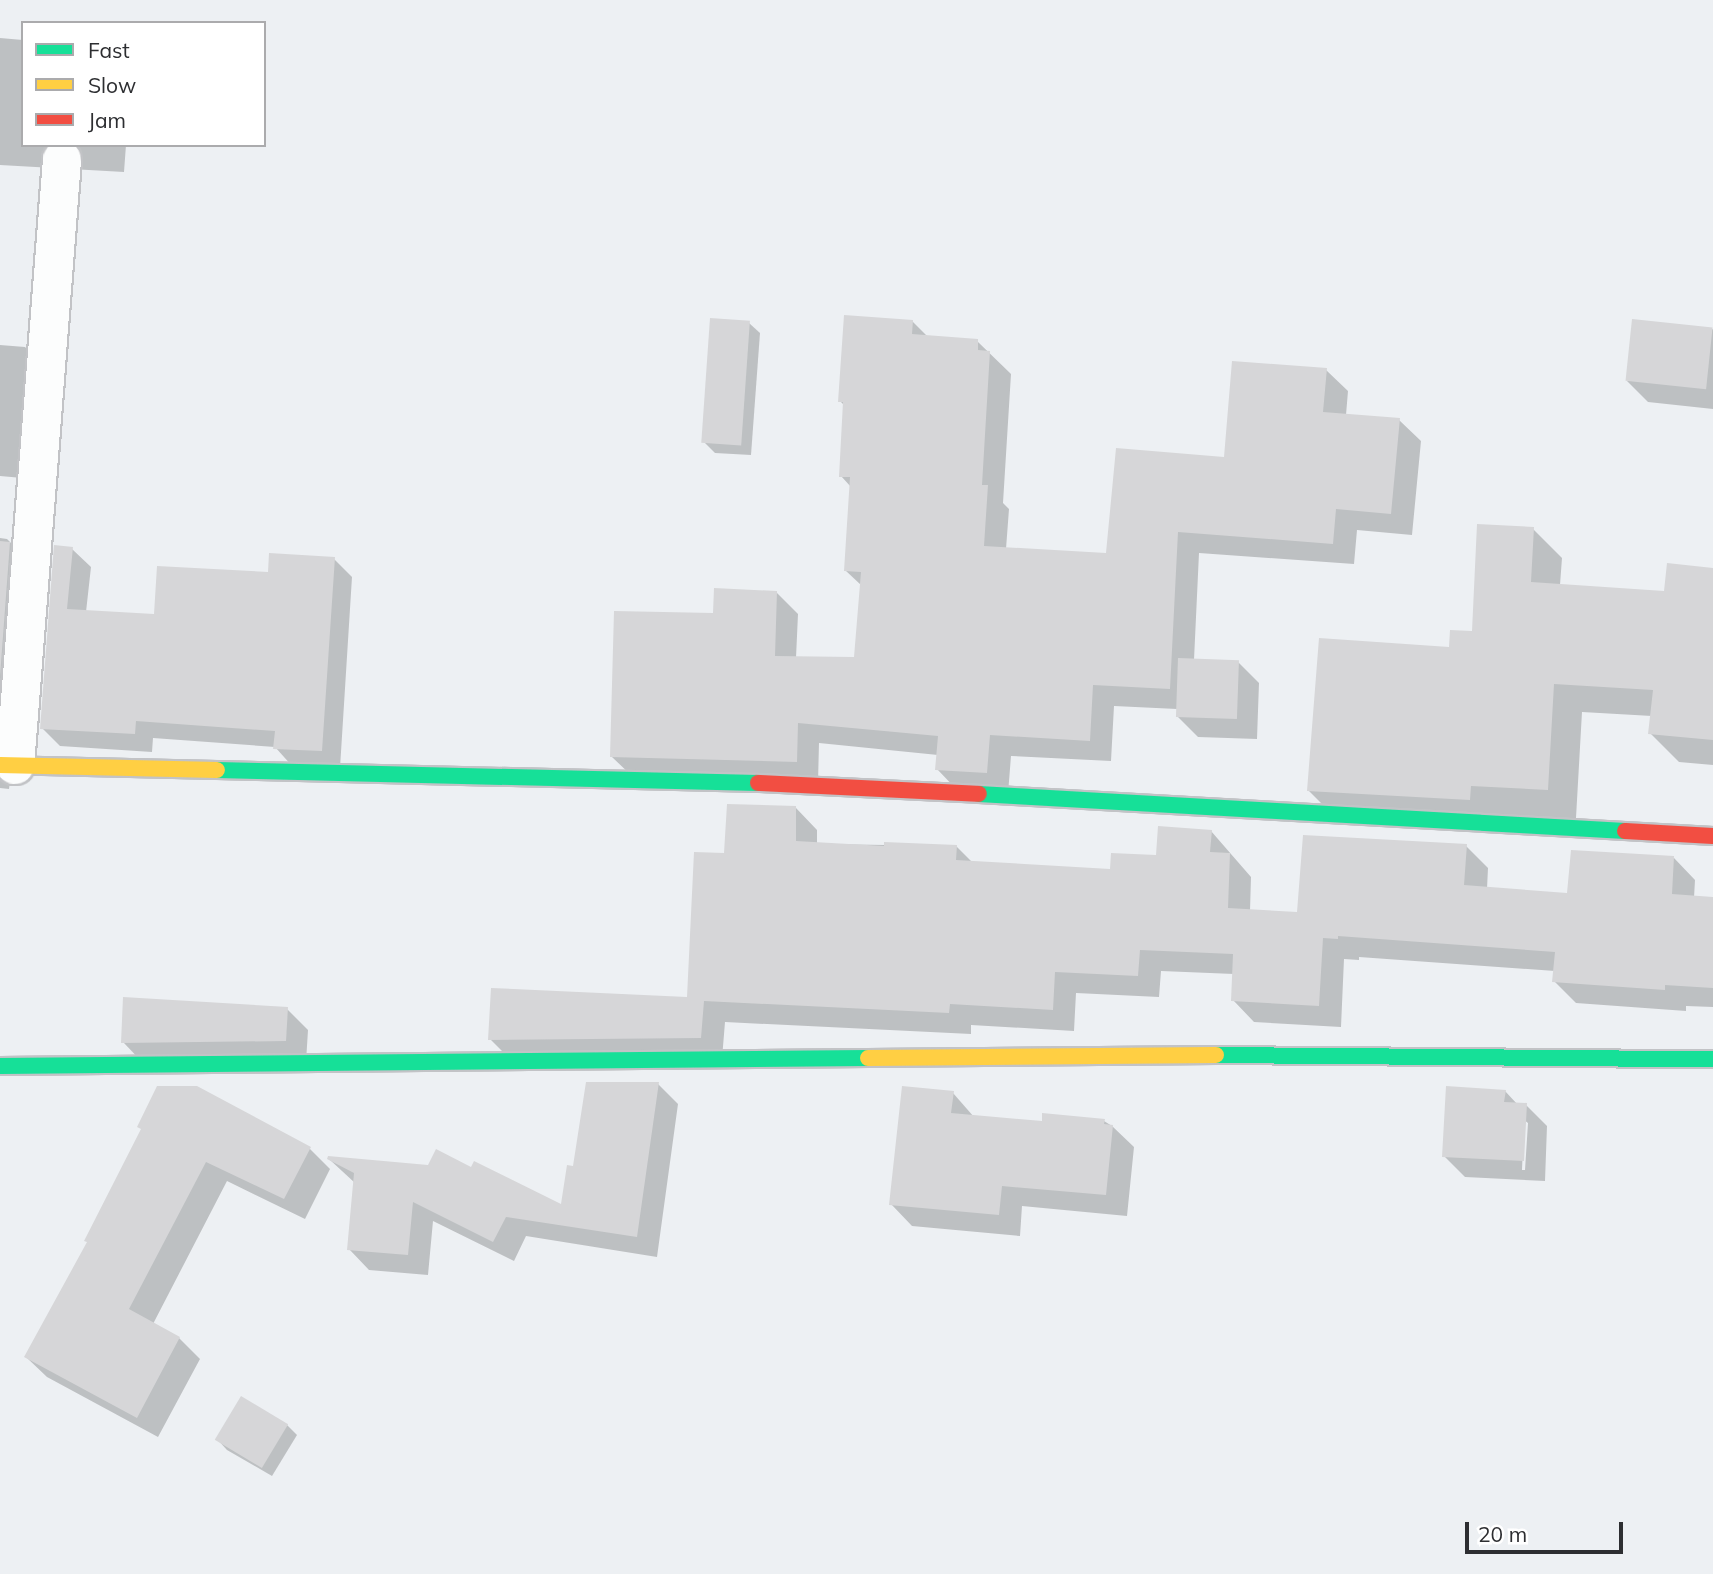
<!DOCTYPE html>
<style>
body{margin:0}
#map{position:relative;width:1713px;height:1574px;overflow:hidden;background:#edf0f3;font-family:Mulish,sans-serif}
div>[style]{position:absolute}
.shadow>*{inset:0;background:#0003}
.building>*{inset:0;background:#d6d6d8;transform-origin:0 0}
.roads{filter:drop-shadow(2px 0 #c2c3c6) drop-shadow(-2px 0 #c2c3c6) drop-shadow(0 2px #c2c3c6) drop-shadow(0 -2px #c2c3c6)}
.street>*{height:38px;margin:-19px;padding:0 19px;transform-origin:19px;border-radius:19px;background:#fcfdfd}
.fast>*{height:16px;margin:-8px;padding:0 8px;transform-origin:8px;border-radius:8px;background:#16e098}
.slow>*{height:16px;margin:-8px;padding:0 8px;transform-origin:8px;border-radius:8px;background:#ffcf43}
.jam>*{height:16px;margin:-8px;padding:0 8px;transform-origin:8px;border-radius:8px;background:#f24e42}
span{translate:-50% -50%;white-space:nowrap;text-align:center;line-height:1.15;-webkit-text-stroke:7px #fff;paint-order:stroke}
.legend{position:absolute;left:21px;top:21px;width:245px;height:126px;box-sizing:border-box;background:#fff;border:2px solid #ababad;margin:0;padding:9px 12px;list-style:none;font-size:21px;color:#2d2e31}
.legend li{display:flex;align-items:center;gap:14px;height:35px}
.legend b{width:35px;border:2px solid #ababad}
.scale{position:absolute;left:1465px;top:1522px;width:158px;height:32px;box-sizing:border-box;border:4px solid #2d2e31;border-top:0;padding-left:9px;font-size:21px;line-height:24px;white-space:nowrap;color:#2d2e31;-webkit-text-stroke:5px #fff;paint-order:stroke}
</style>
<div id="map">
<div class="shadow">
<div style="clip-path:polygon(0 38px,23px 40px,23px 145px,126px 145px,124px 172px,0 165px)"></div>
<div style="clip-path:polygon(912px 321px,928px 337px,977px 341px,1011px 374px,1003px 503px,1009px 509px,1006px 549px,1108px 555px,1226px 459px,1326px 370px,1348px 391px,1346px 415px,1399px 420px,1421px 441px,1412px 535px,1357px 530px,1354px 564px,1199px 553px,1194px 660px,1238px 662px,1259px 683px,1257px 739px,1198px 737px,1177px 716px,1177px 709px,1114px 706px,1111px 761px,1011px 756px,1008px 794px,958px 791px,937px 769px,938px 755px,819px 743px,818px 783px,634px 778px,612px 757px,714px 614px,776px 592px,798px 614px,796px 658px,855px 659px,862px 586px,845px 570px,851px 487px,841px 476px,845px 406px,840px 401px)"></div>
<div style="clip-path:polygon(749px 323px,760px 333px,751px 455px,715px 453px,705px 443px)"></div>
<div style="clip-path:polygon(1713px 329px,1713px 409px,1648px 402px,1627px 381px)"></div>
<div style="clip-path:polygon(0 345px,25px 347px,53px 375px,45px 480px,0 476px)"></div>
<div style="clip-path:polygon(1533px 529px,1562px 558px,1560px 585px,1666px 593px,1713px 570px,1713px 765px,1679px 762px,1650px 733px,1652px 716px,1582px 712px,1576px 818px,1337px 819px,1308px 790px,1450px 649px,1473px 633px)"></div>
<div style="clip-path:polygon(0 538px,7px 539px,37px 569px,9px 789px,0 788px)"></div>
<div style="clip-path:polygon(72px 549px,91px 567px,86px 612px,156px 615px,334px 559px,352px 577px,340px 768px,293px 767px,275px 747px,153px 738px,152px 752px,60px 746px,42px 728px)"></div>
<div style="clip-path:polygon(796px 808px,817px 830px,817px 844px,956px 846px,972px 862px,1112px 871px,1158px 857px,1211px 831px,1251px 877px,1250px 911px,1299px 914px,1466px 846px,1488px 868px,1487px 889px,1569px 894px,1674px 858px,1695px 880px,1694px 898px,1713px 899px,1713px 1007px,1686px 1006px,1686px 1011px,1576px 1003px,1554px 981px,1555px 971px,1359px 957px,1359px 960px,1344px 959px,1341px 1027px,1254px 1022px,1233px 1000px,1234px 974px,1161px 971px,1159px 997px,1076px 993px,1074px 1031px,971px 1025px,971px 1034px,725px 1022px,722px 1059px,512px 1061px,490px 1039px,689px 999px,725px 855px)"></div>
<div style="clip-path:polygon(287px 1009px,308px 1030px,306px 1062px,144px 1064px,123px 1042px)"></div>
<div style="clip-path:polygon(658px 1084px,678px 1104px,657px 1257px,526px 1236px,514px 1261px,433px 1221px,428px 1275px,369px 1270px,349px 1249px,355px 1183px,329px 1159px,472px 1169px,562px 1206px,574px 1168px)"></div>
<div style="clip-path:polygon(evenodd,1505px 1091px,1518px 1105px,1526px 1105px,1547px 1126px,1545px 1181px,1465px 1177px,1444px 1156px,1505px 1091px,1524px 1120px,1528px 1123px,1525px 1170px,1522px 1170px,1524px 1120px)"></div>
<div style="clip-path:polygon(953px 1093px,974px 1117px,1043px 1123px,1104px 1121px,1112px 1126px,1134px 1147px,1127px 1216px,1022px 1206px,1020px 1236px,912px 1226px,891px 1204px)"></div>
<div style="clip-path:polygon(142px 1130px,310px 1149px,330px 1169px,305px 1219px,227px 1181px,153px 1324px,179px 1338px,200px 1359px,158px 1437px,47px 1377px,26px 1357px,88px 1243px)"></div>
<div style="clip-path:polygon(287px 1425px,297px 1435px,272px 1476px,227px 1450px,217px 1439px)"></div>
</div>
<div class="building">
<div style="clip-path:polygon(844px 315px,913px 320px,912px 334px,978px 339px,978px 350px,990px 351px,982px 485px,988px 485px,984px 546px,1106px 553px,1116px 448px,1224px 457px,1232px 361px,1327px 368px,1323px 412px,1400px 418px,1391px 514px,1336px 509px,1333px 544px,1178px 532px,1170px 689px,1093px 685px,1090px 741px,990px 735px,987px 773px,935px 770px,938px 736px,798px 723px,797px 762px,610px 757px,614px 611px,713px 613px,714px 588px,777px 591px,775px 656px,854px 657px,861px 572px,844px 571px,850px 477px,839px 477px,843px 402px,838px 402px)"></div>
<div style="left:710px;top:318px;width:40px;height:125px;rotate:4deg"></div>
<div style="left:1632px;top:319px;width:81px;height:62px;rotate:6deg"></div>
<div style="clip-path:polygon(1477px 524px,1534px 527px,1531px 582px,1664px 591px,1667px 563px,1713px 568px,1713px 740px,1648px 734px,1653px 690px,1554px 684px,1548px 790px,1471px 786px,1470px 800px,1307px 791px,1319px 638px,1449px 647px,1450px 630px,1472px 631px)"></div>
<div style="clip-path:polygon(0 541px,10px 542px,0 676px)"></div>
<div style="clip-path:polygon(54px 545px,73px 547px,67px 609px,154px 614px,157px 566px,268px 572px,269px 553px,335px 557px,322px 751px,273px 749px,275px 731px,136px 721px,135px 734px,40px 729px)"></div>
<div style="left:1178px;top:658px;width:61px;height:59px;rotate:2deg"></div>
<div style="clip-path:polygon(727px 804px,796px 806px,796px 841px,884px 846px,884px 842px,957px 845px,956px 860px,1110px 869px,1111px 853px,1156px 855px,1158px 826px,1212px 830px,1210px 852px,1230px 853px,1228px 908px,1297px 912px,1303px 835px,1467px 844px,1464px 885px,1567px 893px,1571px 850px,1674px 856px,1672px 894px,1713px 897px,1713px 988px,1665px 985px,1665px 990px,1552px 982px,1555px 952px,1338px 936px,1338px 939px,1323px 938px,1319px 1006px,1231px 1001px,1233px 954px,1140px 950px,1138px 976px,1055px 972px,1053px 1010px,950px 1004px,949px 1013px,704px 1001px,701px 1038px,488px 1040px,491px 988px,687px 997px,694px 852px,724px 853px)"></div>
<div style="clip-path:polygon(123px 997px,288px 1007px,286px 1041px,121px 1043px)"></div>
<div style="clip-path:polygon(586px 1082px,659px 1082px,637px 1237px,506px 1217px,493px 1242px,413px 1202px,408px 1255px,347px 1250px,354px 1173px,327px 1159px,328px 1156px,428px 1165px,436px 1149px,471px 1167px,474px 1161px,561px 1204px,567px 1165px,573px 1166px)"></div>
<div style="clip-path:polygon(157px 1086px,197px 1086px,311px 1147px,284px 1199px,206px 1162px,129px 1309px,180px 1337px,137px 1418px,24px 1357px,87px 1242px,84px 1241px,141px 1129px,137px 1127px)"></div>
<div style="clip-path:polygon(902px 1086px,954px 1091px,951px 1113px,1042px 1121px,1042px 1113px,1105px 1119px,1104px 1124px,1113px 1125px,1106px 1195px,1002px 1186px,999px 1215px,889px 1205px)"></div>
<div style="clip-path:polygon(1446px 1086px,1506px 1090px,1504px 1102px,1527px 1103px,1524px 1161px,1442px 1157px)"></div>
<div style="left:241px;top:1396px;width:55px;height:51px;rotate:31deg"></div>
</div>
<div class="roads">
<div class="street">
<div style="left:15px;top:765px;width:607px;rotate:-85.56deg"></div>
</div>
<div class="fast">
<div style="left:217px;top:770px;width:541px;rotate:1.38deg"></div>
<div style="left:979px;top:794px;width:647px;rotate:3.28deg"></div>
<div style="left:1216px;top:1055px;width:497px;rotate:0.5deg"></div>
<div style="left:0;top:1066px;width:868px;rotate:-0.53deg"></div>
</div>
<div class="slow">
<div style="left:0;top:765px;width:217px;rotate:1.3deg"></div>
<div style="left:868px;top:1058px;width:348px;rotate:-0.5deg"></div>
</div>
<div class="jam">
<div style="left:758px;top:783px;width:221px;rotate:2.8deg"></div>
<div style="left:1625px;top:831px;width:88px;rotate:3.3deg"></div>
</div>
</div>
<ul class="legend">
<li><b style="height:9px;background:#16e098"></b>Fast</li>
<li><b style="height:9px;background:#ffcf43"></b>Slow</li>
<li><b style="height:9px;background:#f24e42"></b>Jam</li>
</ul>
<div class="scale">20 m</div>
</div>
